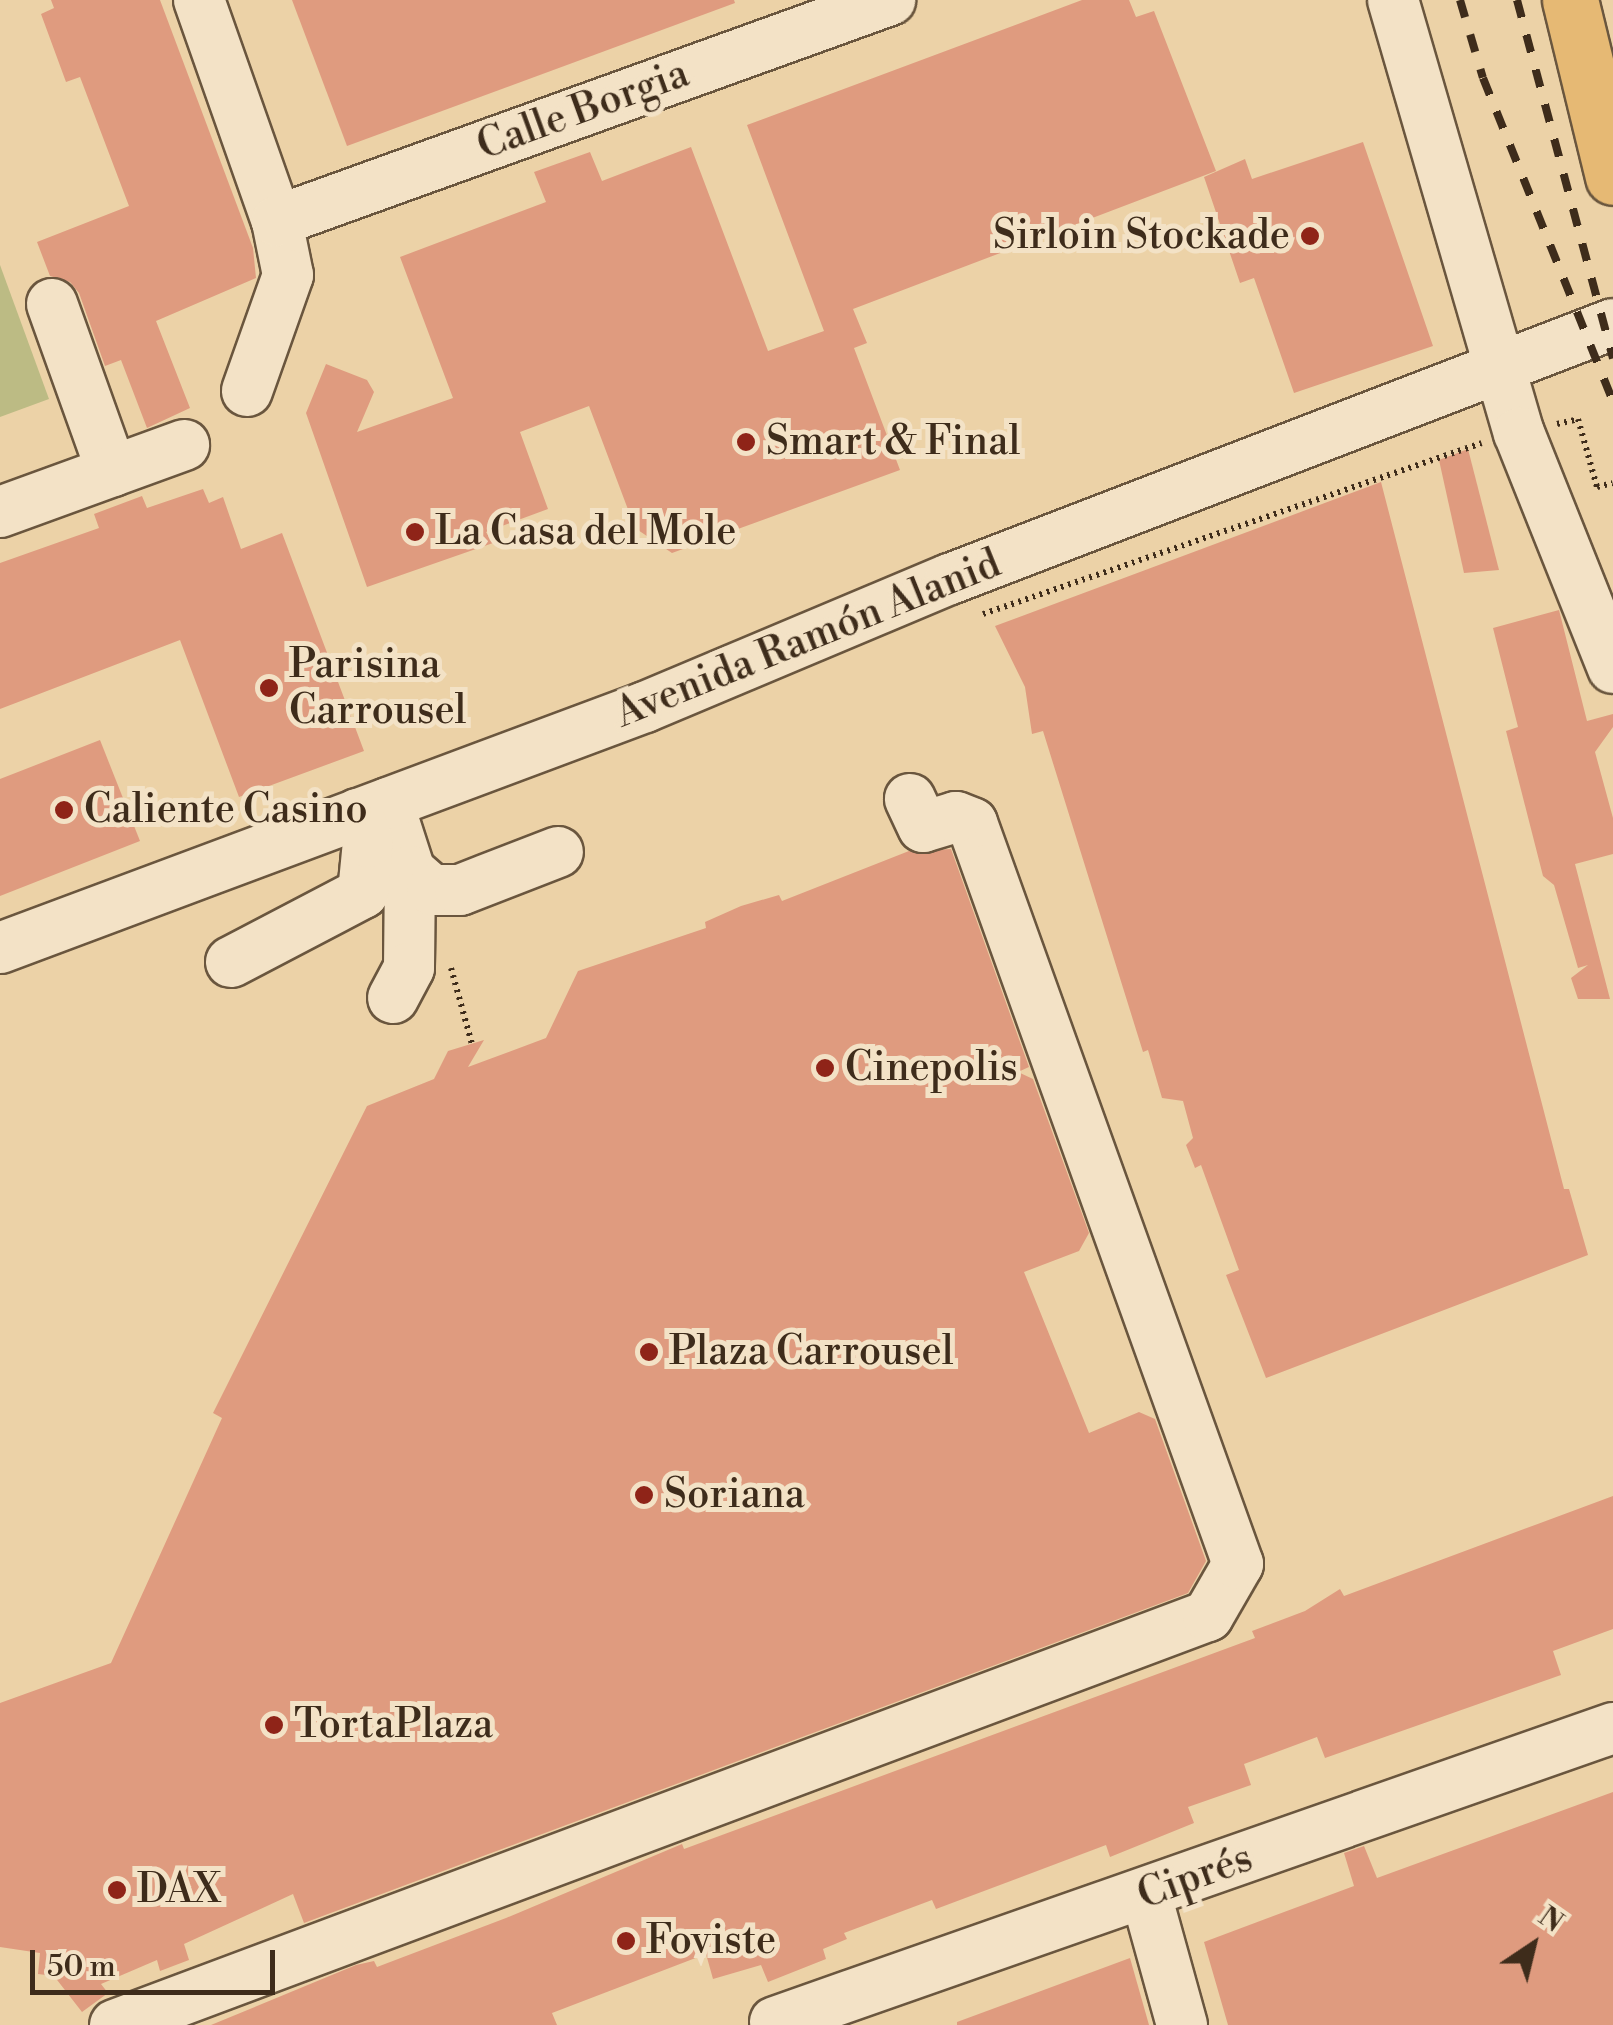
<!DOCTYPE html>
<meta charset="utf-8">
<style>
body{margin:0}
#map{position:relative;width:1613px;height:2025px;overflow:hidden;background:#ecd2a7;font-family:"Libre Bodoni",serif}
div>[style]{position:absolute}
.green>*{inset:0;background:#bcbb84}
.building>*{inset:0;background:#df9b7f}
.path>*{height:6px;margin-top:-3px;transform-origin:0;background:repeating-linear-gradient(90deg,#3e2c1b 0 2.5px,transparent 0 7.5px)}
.roads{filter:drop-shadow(2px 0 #6a563e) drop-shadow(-2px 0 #6a563e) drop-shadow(0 2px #6a563e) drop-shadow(0 -2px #6a563e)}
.minor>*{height:50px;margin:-25px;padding:0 25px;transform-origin:25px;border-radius:25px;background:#f3e2c6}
.major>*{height:55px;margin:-27.5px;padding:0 27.5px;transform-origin:27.5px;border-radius:27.5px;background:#e6b974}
.rail>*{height:8px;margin-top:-4px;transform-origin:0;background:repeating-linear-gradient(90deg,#3e2c1b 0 18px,transparent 0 36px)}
.dots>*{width:28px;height:28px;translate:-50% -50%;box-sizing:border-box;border:5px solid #f3e2c6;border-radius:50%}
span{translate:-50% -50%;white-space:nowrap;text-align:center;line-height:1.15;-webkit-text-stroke:10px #f3e2c6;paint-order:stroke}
.street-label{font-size:40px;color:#3e2c1b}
.poi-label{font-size:40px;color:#3e2c1b}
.right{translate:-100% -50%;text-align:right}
.left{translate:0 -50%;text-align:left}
.north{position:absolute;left:1483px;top:1895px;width:100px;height:100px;-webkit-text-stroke:8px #f3e2c6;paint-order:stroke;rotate:35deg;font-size:28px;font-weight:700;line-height:40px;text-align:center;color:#3e2c1b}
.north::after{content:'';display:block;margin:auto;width:35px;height:45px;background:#3e2c1b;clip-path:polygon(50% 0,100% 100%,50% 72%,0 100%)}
.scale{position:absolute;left:30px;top:1950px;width:245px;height:45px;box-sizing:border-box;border:5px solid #3e2c1b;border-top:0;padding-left:12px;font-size:30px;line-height:35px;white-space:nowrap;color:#3e2c1b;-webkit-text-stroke:8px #f3e2c6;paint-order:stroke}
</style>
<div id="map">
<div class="green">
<div style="clip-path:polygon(0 265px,49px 399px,0 417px)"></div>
</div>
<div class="building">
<div style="clip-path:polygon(51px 0,160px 0,253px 248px,256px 278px,156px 321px,190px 408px,147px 428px,121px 360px,105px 366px,79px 293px,70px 282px,50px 276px,37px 242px,129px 206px,80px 77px,66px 82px,41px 14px,54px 8px)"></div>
<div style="clip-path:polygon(292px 0,734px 0,735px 3px,347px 146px)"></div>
<div style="clip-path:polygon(1082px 0,1129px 0,1136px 17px,1154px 11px,1216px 171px,853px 309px,867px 343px,854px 348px,900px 470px,672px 553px,635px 528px,589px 406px,520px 432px,548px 509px,486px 532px,493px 543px,367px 587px,306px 413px,326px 364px,367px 380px,374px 392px,357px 432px,453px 398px,400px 257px,546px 202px,534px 172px,590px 152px,602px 181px,691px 147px,768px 351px,824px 331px,747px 125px)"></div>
<div style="clip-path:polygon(1363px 142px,1433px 346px,1294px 393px,1254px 278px,1240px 283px,1204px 177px,1245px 159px,1252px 179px)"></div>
<div style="clip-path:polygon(1468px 449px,1499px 570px,1464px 573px,1439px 460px)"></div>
<div style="clip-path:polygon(1381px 482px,1564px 1189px,1569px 1189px,1588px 1255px,1266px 1378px,1226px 1275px,1239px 1270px,1201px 1165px,1195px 1168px,1186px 1145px,1193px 1138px,1183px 1101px,1162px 1098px,1148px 1050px,1143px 1052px,1043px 731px,1032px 734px,1025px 687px,995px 626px)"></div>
<div style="clip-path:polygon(203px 489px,209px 503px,223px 497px,241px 549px,282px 533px,364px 751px,239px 797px,180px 640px,0 709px,0 563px,99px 528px,94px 514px,142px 496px,147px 508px)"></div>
<div style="clip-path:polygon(1559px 610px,1587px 721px,1613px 714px,1613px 727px,1595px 752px,1613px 818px,1613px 854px,1575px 864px,1610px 999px,1578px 999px,1571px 978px,1588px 965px,1578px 968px,1554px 885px,1543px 876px,1506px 731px,1518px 727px,1493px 628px)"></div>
<div style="clip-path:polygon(100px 740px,140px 841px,0 896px,0 779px)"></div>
<div style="clip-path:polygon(951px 849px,1029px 1067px,1018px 1072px,1033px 1079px,1089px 1233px,1079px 1251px,1024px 1272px,1089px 1433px,1139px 1412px,1155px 1419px,1206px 1561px,1188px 1593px,304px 1923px,293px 1894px,184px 1944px,189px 1960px,160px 1971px,157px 1960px,101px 1984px,108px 1993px,82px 2012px,54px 1976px,38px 1974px,40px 1953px,0 1947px,0 1703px,111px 1663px,222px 1418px,213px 1413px,367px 1106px,434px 1079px,448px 1051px,484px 1040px,468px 1067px,546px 1038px,578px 971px,706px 928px,705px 922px,741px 906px,779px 895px,782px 901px,909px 851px)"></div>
<div style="clip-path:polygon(1613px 1496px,1613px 1629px,1553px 1651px,1561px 1675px,1325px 1758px,1317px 1737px,1244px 1764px,1251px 1785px,1188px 1807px,1194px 1823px,1110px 1857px,1106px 1845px,936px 1909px,932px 1900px,844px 1933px,847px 1939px,823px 1949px,826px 1959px,768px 1982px,761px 1965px,713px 1979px,706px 1954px,552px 2013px,557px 2025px,211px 2025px,356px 1965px,374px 1961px,377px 1967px,506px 1918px,682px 1844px,684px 1849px,1255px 1638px,1252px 1631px,1305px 1611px,1340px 1589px,1344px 1596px)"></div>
<div style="clip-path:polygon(1613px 1792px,1613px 2025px,1228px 2025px,1204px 1942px,1354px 1886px,1344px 1853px,1364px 1846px,1377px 1878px)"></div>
<div style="clip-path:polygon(1130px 1958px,1149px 2025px,957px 2025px,957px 2022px)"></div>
</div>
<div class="path">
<div style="left:1557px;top:424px;width:22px;rotate:-13deg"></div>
<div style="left:1578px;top:419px;width:71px;rotate:74.4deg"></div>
<div style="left:1597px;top:487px;width:16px;rotate:-14deg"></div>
<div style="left:983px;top:614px;width:527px;rotate:-18.92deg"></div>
<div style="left:451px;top:968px;width:79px;rotate:74.6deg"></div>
</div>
<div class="roads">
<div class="minor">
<div style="left:199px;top:0;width:234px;rotate:70.6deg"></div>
<div style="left:277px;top:221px;width:55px;rotate:78.5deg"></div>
<div style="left:288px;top:275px;width:123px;rotate:109.5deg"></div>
<div style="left:1393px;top:0;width:451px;rotate:73.8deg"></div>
<div style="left:1519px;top:433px;width:253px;rotate:68.2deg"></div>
<div style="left:277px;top:221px;width:652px;rotate:-19.83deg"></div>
<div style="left:52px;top:304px;width:178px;rotate:70.3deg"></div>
<div style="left:0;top:512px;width:196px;rotate:-20deg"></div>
<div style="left:388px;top:803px;width:71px;rotate:72.1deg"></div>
<div style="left:410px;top:871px;width:97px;rotate:90.6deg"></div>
<div style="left:409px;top:968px;width:34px;rotate:118deg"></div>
<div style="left:410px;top:871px;width:29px;rotate:41deg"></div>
<div style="left:432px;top:890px;width:28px"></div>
<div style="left:460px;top:890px;width:105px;rotate:-21.2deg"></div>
<div style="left:0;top:948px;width:689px;rotate:-20.49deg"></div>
<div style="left:645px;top:707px;width:331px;rotate:-22.8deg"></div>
<div style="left:950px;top:579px;width:710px;rotate:-21.04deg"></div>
<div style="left:231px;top:962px;width:149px;rotate:-27.6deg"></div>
<div style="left:363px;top:893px;width:51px;rotate:-84.4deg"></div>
<div style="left:368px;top:842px;width:30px;rotate:-110deg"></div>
<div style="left:1146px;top:1895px;width:135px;rotate:74.5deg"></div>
<div style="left:775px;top:2022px;width:888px;rotate:-19.33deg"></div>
<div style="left:115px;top:2025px;width:1167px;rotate:-20.52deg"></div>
<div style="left:1208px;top:1616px;width:60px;rotate:-60deg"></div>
<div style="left:1238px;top:1564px;width:787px;rotate:-109.75deg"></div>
<div style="left:972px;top:823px;width:17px;rotate:-159deg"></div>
<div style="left:956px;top:817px;width:34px;rotate:163deg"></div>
<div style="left:923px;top:827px;width:31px;rotate:-115deg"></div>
</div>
<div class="major">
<div style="left:1570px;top:0;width:182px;rotate:76.3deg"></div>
</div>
</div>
<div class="rail">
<div style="left:1460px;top:0;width:81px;rotate:73.6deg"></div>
<div style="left:1483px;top:78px;width:348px;rotate:68.1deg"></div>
<div style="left:1517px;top:0;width:371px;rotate:75deg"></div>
</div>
<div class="dots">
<div style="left:1310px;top:236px;background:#8f2418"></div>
<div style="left:746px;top:442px;background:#8f2418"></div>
<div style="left:415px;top:532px;background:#8f2418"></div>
<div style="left:269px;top:688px;background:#8f2418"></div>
<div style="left:64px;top:810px;background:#8f2418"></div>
<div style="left:825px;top:1068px;background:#8f2418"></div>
<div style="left:649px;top:1352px;background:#8f2418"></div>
<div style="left:644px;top:1495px;background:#8f2418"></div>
<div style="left:274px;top:1725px;background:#8f2418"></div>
<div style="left:117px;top:1890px;background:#8f2418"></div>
<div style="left:626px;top:1941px;background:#8f2418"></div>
</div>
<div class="street-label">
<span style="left:583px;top:110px;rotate:-20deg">Calle Borgia</span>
<span style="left:808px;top:639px;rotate:-22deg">Avenida Ramón Alanid</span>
<span style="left:1195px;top:1877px;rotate:-20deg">Ciprés</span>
</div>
<div class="poi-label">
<span class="right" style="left:1290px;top:236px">Sirloin Stockade</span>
<span class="left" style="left:766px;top:442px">Smart &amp; Final</span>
<span class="left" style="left:435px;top:532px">La Casa del Mole</span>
<span class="left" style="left:289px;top:688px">Parisina<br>Carrousel</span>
<span class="left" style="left:84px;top:810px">Caliente Casino</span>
<span class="left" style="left:845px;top:1068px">Cinepolis</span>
<span class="left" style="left:669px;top:1352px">Plaza Carrousel</span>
<span class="left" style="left:664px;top:1495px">Soriana</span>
<span class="left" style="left:294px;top:1725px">TortaPlaza</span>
<span class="left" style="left:137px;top:1890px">DAX</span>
<span class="left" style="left:646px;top:1941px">Foviste</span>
</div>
<div class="north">N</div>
<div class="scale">50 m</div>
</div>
